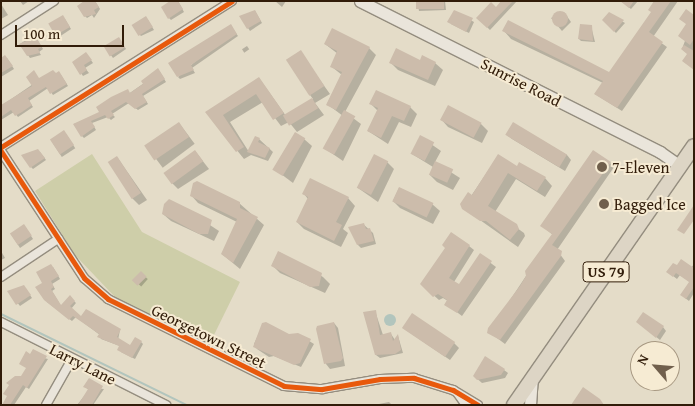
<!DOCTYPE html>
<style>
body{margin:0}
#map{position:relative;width:695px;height:406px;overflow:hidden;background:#e4dcc8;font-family:"Gentium Book Plus",serif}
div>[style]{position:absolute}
.green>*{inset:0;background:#cecea9}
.water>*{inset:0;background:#b2c5bd}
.round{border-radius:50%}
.shadow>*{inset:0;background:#0003;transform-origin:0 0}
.stream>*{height:2px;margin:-1px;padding:0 1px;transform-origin:1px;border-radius:1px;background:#b2c5bd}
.building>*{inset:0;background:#ccbcab;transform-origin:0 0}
.roads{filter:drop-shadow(1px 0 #948d7f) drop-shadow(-1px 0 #948d7f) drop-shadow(0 1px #948d7f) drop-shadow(0 -1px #948d7f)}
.street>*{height:8px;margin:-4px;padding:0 4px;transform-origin:4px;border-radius:4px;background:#eae5db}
.secondary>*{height:11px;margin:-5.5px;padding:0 5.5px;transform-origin:5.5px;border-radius:5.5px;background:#eae5db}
.highway>*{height:14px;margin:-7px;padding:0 7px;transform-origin:7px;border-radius:7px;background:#ddd5c5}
.cycleway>*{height:5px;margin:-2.5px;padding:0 2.5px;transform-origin:2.5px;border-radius:2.5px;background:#e8590c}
.dots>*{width:14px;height:14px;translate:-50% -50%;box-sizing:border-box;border:2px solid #f6ebd3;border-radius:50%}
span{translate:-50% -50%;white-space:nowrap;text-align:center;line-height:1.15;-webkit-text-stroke:4px #f6ebd3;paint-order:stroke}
.shield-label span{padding:1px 4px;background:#f6ebd3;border:1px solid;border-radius:4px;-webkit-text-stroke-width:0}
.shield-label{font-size:15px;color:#311c09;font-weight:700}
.street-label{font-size:16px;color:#311c09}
.poi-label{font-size:16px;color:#311c09}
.left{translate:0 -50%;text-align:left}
.frame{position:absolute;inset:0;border:2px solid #311c09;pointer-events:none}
.north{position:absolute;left:630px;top:341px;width:50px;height:50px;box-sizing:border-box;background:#f6ebd3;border:1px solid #a79882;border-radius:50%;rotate:297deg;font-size:14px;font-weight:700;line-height:20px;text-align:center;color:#311c09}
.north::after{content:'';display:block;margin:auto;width:18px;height:22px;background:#705f4c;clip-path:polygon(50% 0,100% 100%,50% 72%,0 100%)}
.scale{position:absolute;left:15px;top:25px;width:109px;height:22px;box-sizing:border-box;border:2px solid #311c09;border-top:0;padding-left:6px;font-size:15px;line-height:18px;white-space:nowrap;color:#311c09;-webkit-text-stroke:4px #f6ebd3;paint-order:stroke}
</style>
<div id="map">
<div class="green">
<div style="clip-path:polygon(92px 154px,142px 232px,240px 282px,211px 341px,206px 343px,115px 297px,75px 255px,35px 191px)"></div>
</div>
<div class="water">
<div class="round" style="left:384px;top:314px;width:12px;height:12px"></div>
</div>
<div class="shadow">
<div style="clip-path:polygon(20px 1px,29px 1px,23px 5px)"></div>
<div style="clip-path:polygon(95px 1px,100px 9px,94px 18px,92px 15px,87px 18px,85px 16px)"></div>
<div style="clip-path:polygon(178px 1px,184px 12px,171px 20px,169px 18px)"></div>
<div style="clip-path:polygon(275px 1px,286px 1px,282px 7px)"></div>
<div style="clip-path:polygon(417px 1px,445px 1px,446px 10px,419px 11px)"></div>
<div style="clip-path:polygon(503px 1px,517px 1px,490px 30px,478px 18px,496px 9px)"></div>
<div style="clip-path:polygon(621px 1px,638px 1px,631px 9px)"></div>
<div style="clip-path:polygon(656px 1px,678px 1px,653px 37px,667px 47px,622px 111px,595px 94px,603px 83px,511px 39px,504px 31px,610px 74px,653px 13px)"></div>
<div style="clip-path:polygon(1px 4px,8px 15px,1px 19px)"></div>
<div style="clip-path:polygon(255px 11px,262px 23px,250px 31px,241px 17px)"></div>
<div style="clip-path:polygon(454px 11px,474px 22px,469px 33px,451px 24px)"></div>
<div style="clip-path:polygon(564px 12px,571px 22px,562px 31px,551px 18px)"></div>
<div style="clip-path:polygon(609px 14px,625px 23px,616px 33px,604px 20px)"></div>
<div style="clip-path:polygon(694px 16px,694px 69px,683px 61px,688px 54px,682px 49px)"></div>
<div style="clip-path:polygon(65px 19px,71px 29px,59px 37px,57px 35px)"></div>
<div style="clip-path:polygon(148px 20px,154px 30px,141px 36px,139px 34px)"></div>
<div style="clip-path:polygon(591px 26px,595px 42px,581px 41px,579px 39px)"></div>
<div style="clip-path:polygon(232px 28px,238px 36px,192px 68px,195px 73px,180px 79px,178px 77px)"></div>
<div style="clip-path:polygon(26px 40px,29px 43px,38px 41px,43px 49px,39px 52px,41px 55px,30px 58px,20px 44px)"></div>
<div style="clip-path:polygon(120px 40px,126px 49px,113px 58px,105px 47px)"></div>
<div style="clip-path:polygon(325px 44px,369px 48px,376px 55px,345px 112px,361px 124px,343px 161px,327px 150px,343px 116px,327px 104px,342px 75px,332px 67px,338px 54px)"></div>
<div style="left:247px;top:46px;width:4px;height:6px;rotate:56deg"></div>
<div style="clip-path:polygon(300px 52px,330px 94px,315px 103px,324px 115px,297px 132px,289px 122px,281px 126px,263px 102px,230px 122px,249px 152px,259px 139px,273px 152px,268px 161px,251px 155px,244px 159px,207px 113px,259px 78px,286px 116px,313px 99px,310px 95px)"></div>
<div style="clip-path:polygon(88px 56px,93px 63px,85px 68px,89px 73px,83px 76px,74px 63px)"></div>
<div style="clip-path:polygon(1px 58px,7px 58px,14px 69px,1px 77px)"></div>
<div style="clip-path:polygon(420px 62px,435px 63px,443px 70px,435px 86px,398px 70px,391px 63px)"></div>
<div style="clip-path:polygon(160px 72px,166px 82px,143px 96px,148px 104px,138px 110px,129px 103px,112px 114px,115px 117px,111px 120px,108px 117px,92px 123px,96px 130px,84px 138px,82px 136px,74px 124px,101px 113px)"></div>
<div style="clip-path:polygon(56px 75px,61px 75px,68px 86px,53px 95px,48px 88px,29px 101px,33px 107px,18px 117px,14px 112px,1px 120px,1px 106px,39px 80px)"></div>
<div style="clip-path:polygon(371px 104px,410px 107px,417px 114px,411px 127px,399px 122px,388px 144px,368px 131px,378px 111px)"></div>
<div style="clip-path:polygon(441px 119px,481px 124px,488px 131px,482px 143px,448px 127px)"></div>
<div style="left:179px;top:123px;width:26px;height:40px;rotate:53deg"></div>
<div style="clip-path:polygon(513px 124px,567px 155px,571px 160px,565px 171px,512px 139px,507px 135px)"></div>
<div style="left:66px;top:134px;width:17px;height:16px;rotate:57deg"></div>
<div style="clip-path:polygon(421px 137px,441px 151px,435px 162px,460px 178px,453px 190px,437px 182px,430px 175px,433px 167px,412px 154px)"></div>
<div style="clip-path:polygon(304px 139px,312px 146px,293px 183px,277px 171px)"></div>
<div style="clip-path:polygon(195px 151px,209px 169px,178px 189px,171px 182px)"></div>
<div style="clip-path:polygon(40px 152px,46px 160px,33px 169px,31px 167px)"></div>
<div style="clip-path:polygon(498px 156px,517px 168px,545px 178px,552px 186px,545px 197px,516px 179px,495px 212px,524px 233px,525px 236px,518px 247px,463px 208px)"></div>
<div style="clip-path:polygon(117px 157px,147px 200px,139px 205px,132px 198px)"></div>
<div style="clip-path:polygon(387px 162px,394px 169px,378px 202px,358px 188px)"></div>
<div style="clip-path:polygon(610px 163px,614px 167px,557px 250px,565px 261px,505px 344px,489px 332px,553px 235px,542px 226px)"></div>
<div style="clip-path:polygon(399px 188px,432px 204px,440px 211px,433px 224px,400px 208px,393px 201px)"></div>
<div style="clip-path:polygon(304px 194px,348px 198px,355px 206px,343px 229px,348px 233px,341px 247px,304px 229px,297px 222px,308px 199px)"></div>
<div style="clip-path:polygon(191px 195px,239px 203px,264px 225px,240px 269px,222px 254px,237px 222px,198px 203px)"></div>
<div style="clip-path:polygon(184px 208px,219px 231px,214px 241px,171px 221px,163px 214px)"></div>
<div style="clip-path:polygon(363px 224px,373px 233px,376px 244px,361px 248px,358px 245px)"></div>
<div style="clip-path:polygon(26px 228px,33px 239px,20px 248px,11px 234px)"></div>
<div style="clip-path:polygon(469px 246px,474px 250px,454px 282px,459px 286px,480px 255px,496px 267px,462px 316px,446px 304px,448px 301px,443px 298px,439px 300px,421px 284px)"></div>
<div style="clip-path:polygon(1px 251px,5px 258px,1px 260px)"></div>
<div style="clip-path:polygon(279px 252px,323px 277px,330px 284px,325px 293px,280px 273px,272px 265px)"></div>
<div style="clip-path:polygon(694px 264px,694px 293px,689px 301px,685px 298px,690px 282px,680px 275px,677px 279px,668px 272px,691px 268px)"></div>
<div style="clip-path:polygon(53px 267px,60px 279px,52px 284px,55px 289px,52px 291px,61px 306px,70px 297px,76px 303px,71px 309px,81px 318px,120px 330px,118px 340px,131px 346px,141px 342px,143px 344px,135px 359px,121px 352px,120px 346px,101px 339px,100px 335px,76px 317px,72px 321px,47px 302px,44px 283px)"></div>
<div style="left:141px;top:273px;width:9px;height:10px;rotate:41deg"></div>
<div style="clip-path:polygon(26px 289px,32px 298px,20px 306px,9px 292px)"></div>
<div style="clip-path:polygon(375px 311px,383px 335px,391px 334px,395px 340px,398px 336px,403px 353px,380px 358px,376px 355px)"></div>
<div style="clip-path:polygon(334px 323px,338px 328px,345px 366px,330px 369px,326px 364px,318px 327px)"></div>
<div style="clip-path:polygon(639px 323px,663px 327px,666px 331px,660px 340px)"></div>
<div style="clip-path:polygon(263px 324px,289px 335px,298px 334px,314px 344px,301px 367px,274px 356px,269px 357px,257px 349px,254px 344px)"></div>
<div style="clip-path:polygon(403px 328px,454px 343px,459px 348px,450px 360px)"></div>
<div style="clip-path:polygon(31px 355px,48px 359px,29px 389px,26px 387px,14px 405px,3px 405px,28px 368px)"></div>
<div style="clip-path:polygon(504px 370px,508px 373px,505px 378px,482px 383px,474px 376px)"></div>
<div style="clip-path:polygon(85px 387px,104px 389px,93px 405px,77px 405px,89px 390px)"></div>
<div style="clip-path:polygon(389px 402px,392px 405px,374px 405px)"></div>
</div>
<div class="stream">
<div style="left:1px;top:314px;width:207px;rotate:26.1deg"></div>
</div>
<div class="building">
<div style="clip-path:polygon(84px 1px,95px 1px,99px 7px,94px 10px,96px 14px,84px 17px,77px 6px)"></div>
<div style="clip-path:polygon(170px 1px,178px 1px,183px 9px,168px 19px,161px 7px)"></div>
<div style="left:416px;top:1px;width:28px;height:8px"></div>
<div style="clip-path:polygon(501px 1px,513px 1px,487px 28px,476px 18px,491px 2px,496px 7px)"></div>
<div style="clip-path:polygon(620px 1px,634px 1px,629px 8px)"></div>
<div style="clip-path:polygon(654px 1px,671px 1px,649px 32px,663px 42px,617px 108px,594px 94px,603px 81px,502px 31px,508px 20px,609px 72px,651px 12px,648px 10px)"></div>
<div style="clip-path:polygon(686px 9px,694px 15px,694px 39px,690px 45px,678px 36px,686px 24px,679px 19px)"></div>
<div style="clip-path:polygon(255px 10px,261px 21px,247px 29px,239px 16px)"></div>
<div style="clip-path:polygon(454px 10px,473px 18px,466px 32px,447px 22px)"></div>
<div class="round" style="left:552px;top:11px;width:16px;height:16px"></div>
<div style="clip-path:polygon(609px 12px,624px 20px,614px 32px,602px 20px)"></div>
<div style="left:63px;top:15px;width:14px;height:17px;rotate:60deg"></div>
<div style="left:146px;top:16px;width:13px;height:17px;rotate:58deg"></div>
<div style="clip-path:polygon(231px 24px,237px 34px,191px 65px,194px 70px,177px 77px,168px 63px)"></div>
<div style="clip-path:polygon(580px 24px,592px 25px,593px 41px,578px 39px)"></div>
<div style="clip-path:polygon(332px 28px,370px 47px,336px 110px,326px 105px,342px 72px,330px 67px,337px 51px,324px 44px)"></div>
<div style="clip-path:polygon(36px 37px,42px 47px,38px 49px,40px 53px,27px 56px,19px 44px)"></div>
<div style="left:119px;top:37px;width:12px;height:18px;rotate:59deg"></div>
<div style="clip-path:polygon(684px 45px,694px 51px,694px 70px,682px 61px,687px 54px,681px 49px)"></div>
<div style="clip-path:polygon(396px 48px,420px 60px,422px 55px,436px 62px,428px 80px,389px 63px)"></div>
<div style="left:301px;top:50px;width:43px;height:18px;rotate:57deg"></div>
<div style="clip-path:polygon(86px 52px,92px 60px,84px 65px,87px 70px,80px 75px,72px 62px)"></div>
<div style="clip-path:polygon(5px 55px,13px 66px,1px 73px,1px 58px)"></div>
<div style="clip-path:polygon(158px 68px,165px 79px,142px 94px,147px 102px,135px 109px,126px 102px,111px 111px,114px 115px,108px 119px,105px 115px,91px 121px,95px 127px,81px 137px,73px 124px,99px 112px,96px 107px,111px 97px,128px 89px,130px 93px,143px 84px,141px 81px)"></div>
<div style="clip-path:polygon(34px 70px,39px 78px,53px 70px,56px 73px,59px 71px,67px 84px,50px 94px,46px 87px,28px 98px,32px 105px,22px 112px,15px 116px,11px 110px,1px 117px,1px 105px,32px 86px,26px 77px)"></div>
<div style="clip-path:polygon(259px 77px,284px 113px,273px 120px,256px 94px,223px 115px,244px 147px,236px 152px,205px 112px)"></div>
<div style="clip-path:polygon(376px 90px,411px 106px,404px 121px,392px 116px,381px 138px,367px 131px,378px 108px,369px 104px)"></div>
<div style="left:312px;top:98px;width:12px;height:34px;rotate:59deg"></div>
<div style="left:448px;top:105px;width:38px;height:17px;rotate:28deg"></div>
<div style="left:344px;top:110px;width:13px;height:44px;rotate:29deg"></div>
<div style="left:179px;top:122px;width:18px;height:42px;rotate:56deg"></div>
<div style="left:513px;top:122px;width:63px;height:15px;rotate:31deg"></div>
<div style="left:64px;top:130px;width:18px;height:17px;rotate:56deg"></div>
<div style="left:295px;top:132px;width:12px;height:44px;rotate:31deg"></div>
<div style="left:420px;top:135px;width:16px;height:21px;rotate:27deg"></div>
<div style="clip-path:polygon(255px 136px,260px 138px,258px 142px,270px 148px,265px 158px,247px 152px)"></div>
<div style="clip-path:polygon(38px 149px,45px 158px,30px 168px,21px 155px)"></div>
<div style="left:195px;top:150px;width:14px;height:39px;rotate:54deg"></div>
<div style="clip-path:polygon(593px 150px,611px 162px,552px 245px,562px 251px,561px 256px,500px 340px,487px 333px,488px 328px,520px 286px,526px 276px,525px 271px,552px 234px,540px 226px)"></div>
<div style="left:374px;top:154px;width:16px;height:38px;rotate:27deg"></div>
<div style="clip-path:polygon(498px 154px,517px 166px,519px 162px,546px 177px,537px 191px,508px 173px,488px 206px,517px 224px,519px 229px,510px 240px,486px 221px,480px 221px,462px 209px,460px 204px,468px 192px,472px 195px)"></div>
<div style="left:117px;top:156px;width:44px;height:11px;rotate:57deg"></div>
<div style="left:435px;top:161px;width:20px;height:15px;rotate:24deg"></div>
<div style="clip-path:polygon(310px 178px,349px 197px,336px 222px,342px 225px,334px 241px,296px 222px,308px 197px,302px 194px)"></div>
<div style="clip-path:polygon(197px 181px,240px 202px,240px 208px,258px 217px,233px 263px,221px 254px,237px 219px,190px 196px,193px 183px)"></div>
<div style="left:399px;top:187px;width:38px;height:16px;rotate:25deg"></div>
<div style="clip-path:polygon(169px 199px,212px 220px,208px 234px,199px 234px,162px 214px,164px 204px)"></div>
<div style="clip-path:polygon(694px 205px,694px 220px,684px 234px,677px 230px)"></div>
<div style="clip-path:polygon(364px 223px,366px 229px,370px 228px,374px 241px,357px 245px,348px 227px)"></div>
<div style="left:24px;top:224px;width:14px;height:17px;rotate:56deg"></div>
<div style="clip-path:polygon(451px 232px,470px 245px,449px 278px,459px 284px,480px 253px,492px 261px,457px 313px,444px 305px,447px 300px,438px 294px,433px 297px,420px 284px,445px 248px,442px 245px)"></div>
<div style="clip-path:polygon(278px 251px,322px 273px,319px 286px,310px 287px,271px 266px)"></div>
<div style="clip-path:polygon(681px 259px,694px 268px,694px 287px,686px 299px,680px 295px,689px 282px,676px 273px,673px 277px,666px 272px,673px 263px,677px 265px)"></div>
<div style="clip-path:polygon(51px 264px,59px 276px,51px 281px,54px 287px,51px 289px,61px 305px,70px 295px,75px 301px,70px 306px,81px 316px,86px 309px,121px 329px,117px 337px,130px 345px,135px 337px,142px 341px,132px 358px,117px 350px,119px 346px,97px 337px,99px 334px,73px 316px,69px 320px,44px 300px,35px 287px,42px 283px,36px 272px)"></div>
<div style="left:141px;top:271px;width:8px;height:13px;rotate:45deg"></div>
<div style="clip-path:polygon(24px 285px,31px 295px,16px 305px,7px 291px)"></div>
<div style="clip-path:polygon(376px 310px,380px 335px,391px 332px,393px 341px,398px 334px,401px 350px,395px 354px,375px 355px,363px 312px)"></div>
<div style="clip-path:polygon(643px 312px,664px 326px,656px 338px,636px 322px)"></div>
<div style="left:412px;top:313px;width:52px;height:18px;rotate:34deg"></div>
<div style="clip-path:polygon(266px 322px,289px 334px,298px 333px,311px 339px,300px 363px,294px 365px,253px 347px,262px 323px)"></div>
<div style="clip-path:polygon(334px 322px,343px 358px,341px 361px,324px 364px,316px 329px,317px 326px)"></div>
<div style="clip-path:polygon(33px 349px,47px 356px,27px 388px,23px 385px,10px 405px,2px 405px,7px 396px,3px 394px,9px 385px,6px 383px,15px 376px,21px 376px,26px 368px,19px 364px,26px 351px,30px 354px)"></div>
<div style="clip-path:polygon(485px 356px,505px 369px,501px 375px,477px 380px,473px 376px)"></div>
<div style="clip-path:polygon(89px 378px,103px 386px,92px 405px,78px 405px,88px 389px,83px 387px)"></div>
<div style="clip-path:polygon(583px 387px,600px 399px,604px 405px,571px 405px)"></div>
</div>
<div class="roads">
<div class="street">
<div style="left:1px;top:35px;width:63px;rotate:-32.7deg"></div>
<div style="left:1px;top:147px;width:273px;rotate:-32.3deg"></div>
<div style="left:1px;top:151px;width:152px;rotate:56.8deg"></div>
<div style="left:84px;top:278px;width:32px;rotate:41deg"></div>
<div style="left:108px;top:299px;width:196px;rotate:26.3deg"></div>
<div style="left:284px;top:386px;width:38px;rotate:5deg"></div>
<div style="left:322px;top:389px;width:59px;rotate:-9.8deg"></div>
<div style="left:380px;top:379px;width:34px;rotate:-2deg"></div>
<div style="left:414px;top:378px;width:41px;rotate:17.1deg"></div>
<div style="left:453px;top:390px;width:29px;rotate:31deg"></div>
<div style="left:1px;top:277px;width:69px;rotate:-33.7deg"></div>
<div style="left:1px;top:322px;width:185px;rotate:26.7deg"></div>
<div style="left:458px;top:394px;width:14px;rotate:54deg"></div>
<div style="left:46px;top:405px;width:53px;rotate:-60.5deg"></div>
</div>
<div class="secondary">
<div style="left:360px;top:1px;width:336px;rotate:26.7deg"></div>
<div style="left:660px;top:152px;width:24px;rotate:35deg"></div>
<div style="left:530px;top:405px;width:26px;rotate:-86deg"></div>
</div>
<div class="highway">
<div style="left:514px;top:405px;width:315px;rotate:-55.2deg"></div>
</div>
</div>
<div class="cycleway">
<div style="left:1px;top:147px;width:273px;rotate:-32.3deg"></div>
<div style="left:1px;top:151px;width:152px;rotate:56.8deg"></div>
<div style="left:84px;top:278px;width:32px;rotate:41deg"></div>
<div style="left:108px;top:299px;width:196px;rotate:26.3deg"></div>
<div style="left:284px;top:386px;width:38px;rotate:5deg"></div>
<div style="left:322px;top:389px;width:59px;rotate:-9.8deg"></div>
<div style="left:380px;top:379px;width:34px;rotate:-2deg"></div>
<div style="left:414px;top:378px;width:41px;rotate:17.1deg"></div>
<div style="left:453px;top:390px;width:29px;rotate:31deg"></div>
</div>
<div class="dots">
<div style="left:602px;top:167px;background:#705f4c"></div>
<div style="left:604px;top:204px;background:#705f4c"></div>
</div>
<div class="shield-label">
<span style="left:606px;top:272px">US 79</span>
</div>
<div class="street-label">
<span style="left:521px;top:82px;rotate:27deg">Sunrise Road</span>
<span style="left:209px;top:336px;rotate:26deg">Georgetown Street</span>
<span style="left:83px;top:364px;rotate:27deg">Larry Lane</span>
</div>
<div class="poi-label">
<span class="left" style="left:612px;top:167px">7-Eleven</span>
<span class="left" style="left:614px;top:204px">Bagged Ice</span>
</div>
<div class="frame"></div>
<div class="north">N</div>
<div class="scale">100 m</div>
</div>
